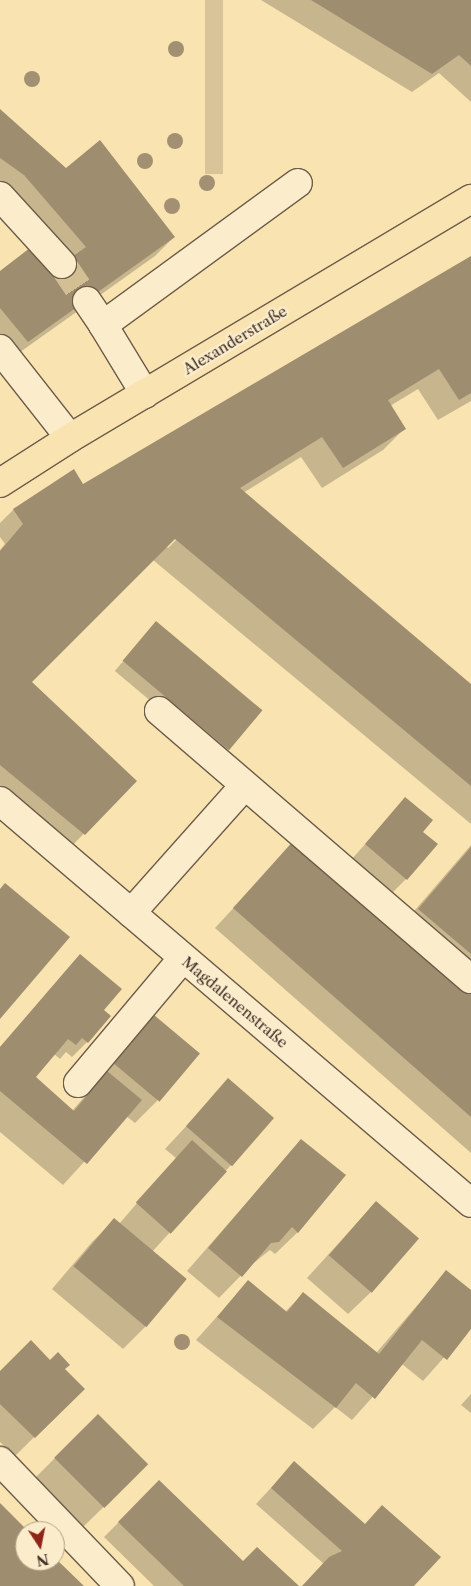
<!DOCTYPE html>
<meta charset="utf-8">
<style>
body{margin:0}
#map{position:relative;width:471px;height:1586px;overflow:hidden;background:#f9e3b1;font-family:"Libre Caslon Text",serif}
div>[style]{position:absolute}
.green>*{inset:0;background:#d9c49a;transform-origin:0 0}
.shadow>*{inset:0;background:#0003;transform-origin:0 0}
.building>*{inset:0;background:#9f8d6f;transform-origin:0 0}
.minor-tunnel>*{height:28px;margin-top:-14px;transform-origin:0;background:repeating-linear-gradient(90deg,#d4bf95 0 28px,transparent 0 42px)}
.roads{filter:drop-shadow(1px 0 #6d5c4a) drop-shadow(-1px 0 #6d5c4a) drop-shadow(0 1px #6d5c4a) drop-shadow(0 -1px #6d5c4a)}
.minor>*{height:28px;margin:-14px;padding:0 14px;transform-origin:14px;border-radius:14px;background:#fbedcc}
.major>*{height:28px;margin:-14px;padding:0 14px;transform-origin:14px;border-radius:14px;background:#f9e3b1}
.trees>*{width:16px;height:16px;margin:-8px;border-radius:50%;background:#a39072}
span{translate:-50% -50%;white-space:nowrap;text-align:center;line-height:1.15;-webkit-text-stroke:4.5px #fbedcc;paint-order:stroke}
.street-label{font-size:15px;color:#3e2f27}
.north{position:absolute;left:15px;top:1521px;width:50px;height:50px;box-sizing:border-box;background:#fbedcc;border:1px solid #afa18a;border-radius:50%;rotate:169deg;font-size:14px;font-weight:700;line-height:20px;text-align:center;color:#3e2f27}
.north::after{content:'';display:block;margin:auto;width:18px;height:22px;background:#8f2418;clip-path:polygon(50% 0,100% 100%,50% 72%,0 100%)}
</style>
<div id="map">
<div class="green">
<div style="left:205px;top:0;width:18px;height:174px"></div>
</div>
<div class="shadow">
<div style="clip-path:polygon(261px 0,471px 0,471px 102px,439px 73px,412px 92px)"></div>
<div style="clip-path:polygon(0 110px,66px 170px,174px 237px,155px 256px,9px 360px,0 349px,0 272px,35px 246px,0 191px)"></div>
<div style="clip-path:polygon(evenodd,471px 259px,471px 401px,438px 420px,418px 389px,390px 406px,404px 429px,383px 450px,322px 488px,301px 457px,243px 493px,471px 685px,471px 824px,153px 560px,31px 682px,135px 781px,65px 853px,0 800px,0 550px,5px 544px,0 537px,0 523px,14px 509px,83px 486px,471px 259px,174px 538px,178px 538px,168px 548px,166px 546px,174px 538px)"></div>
<div style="left:156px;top:622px;width:137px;height:64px;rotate:40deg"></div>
<div style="clip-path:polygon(405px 799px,422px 832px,406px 879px,391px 894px,351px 860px)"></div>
<div style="clip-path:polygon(295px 841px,397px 931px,471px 845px,471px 1153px,215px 928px)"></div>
<div style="clip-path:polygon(80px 956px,102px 1010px,87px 1042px,72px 1057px,66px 1052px,60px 1059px,54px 1054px,34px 1077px,72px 1111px,154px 1017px,157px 1101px,135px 1123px,126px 1116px,63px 1185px,0 1132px,0 1047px)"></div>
<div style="clip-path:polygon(229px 1080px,231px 1165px,152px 1252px,145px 1327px,123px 1349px,52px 1289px,92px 1242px,114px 1220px,119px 1224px,176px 1158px,165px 1149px)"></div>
<div style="clip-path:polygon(301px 1140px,298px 1232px,275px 1254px,270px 1250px,251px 1265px,219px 1298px,187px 1271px)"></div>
<div style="clip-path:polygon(376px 1202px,371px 1292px,348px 1314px,307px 1278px)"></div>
<div style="clip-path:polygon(446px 1272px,471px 1292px,471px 1327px,423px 1381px,402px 1364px,352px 1420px,335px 1407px,313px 1429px,196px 1340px,248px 1282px,285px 1312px,303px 1294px,376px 1353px)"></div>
<div style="clip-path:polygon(50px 1362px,64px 1370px,83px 1389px,15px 1456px,0 1442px,0 1373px)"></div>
<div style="clip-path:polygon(471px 1394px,471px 1413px,461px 1405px)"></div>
<div style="clip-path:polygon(98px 1415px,124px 1487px,81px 1529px,33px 1480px)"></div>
<div style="clip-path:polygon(294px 1463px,364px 1525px,413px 1586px,303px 1586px,324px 1564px,256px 1504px)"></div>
<div style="clip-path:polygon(159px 1482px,243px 1563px,295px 1586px,154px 1586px,104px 1537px)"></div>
</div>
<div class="building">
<div style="clip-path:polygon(311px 0,471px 0,471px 66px,459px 55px,432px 74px)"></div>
<div style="clip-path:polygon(0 109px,66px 168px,100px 140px,175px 237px,28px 342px,0 308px,0 271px,35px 244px,62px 264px,86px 247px,24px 175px,0 158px)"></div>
<div style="clip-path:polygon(471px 256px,471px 393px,459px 400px,439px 369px,388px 400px,406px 429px,343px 468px,322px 437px,240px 488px,471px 684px,471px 786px,175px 539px,32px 682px,137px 781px,85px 835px,0 765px,0 551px,23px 524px,13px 509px,74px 469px,83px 484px)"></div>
<div style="left:156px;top:621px;width:139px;height:52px;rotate:40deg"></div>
<div style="clip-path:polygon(405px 797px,433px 820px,423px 832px,438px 844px,407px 880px,365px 844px)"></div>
<div style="clip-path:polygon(295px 839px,471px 994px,471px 1117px,233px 908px)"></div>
<div style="clip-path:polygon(471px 847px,471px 954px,418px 909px)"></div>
<div style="clip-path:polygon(5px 883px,70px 937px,0 1019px,0 889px)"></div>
<div style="clip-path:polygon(80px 954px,122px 989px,104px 1010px,111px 1016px,88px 1043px,82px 1038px,76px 1045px,68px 1039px,36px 1077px,74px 1111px,107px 1071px,142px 1100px,87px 1164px,0 1091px,0 1047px)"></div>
<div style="left:154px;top:1015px;width:60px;height:63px;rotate:40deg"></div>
<div style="left:228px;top:1078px;width:61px;height:64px;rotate:41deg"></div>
<div style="clip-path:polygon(301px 1139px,346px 1175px,298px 1233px,292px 1227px,279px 1242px,271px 1243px,242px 1277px,208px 1248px)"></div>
<div style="left:192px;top:1140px;width:47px;height:84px;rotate:42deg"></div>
<div style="left:376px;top:1201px;width:57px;height:72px;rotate:41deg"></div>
<div style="left:114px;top:1218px;width:95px;height:63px;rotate:40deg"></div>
<div style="clip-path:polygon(446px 1270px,471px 1290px,471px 1329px,447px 1360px,422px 1340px,375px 1399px,356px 1383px,336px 1408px,217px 1317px,248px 1280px,287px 1312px,303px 1292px,379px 1354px)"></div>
<div style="clip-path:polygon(31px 1340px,50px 1360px,58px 1352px,70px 1365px,65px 1369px,85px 1389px,35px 1438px,0 1404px,0 1371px)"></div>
<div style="left:98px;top:1414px;width:71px;height:62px;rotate:45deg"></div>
<div style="clip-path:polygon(294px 1461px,365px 1524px,382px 1505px,441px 1557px,414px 1586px,302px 1586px,329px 1557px,342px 1551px,271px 1488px)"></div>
<div style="clip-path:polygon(159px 1480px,243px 1561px,257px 1547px,299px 1586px,184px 1586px,118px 1522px)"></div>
<div style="clip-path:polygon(0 1503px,28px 1531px,25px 1531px,25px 1561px,55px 1561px,55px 1558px,84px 1586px,0 1586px)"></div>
</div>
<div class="minor-tunnel">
<div style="left:62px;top:264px;width:45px;rotate:56deg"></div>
</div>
<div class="roads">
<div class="minor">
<div style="left:0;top:196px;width:92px;rotate:47.6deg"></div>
<div style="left:87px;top:301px;width:29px;rotate:56deg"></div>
<div style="left:0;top:349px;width:113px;rotate:51.8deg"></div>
<div style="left:145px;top:394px;width:81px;rotate:-121.3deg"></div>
<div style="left:103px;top:325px;width:241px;rotate:-36.1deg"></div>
<div style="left:159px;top:711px;width:411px;rotate:40.7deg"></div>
<div style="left:0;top:801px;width:619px;rotate:40.48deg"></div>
<div style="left:131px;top:913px;width:171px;rotate:-48.3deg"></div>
<div style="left:78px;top:1083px;width:163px;rotate:-50deg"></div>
<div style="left:0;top:1461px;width:173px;rotate:46.2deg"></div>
</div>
<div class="major">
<div style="left:0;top:483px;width:83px;rotate:-32.7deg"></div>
<div style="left:70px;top:438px;width:467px;rotate:-30.8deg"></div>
</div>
</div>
<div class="trees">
<div style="left:176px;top:49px"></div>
<div style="left:32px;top:79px"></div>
<div style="left:175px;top:141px"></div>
<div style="left:145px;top:161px"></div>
<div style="left:207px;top:183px"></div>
<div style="left:172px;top:206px"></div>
<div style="left:182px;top:1342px"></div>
</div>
<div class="street-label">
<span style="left:235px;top:340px;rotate:-31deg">Alexanderstraße</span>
<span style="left:235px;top:1002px;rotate:40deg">Magdalenenstraße</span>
</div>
<div class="north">N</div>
</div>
